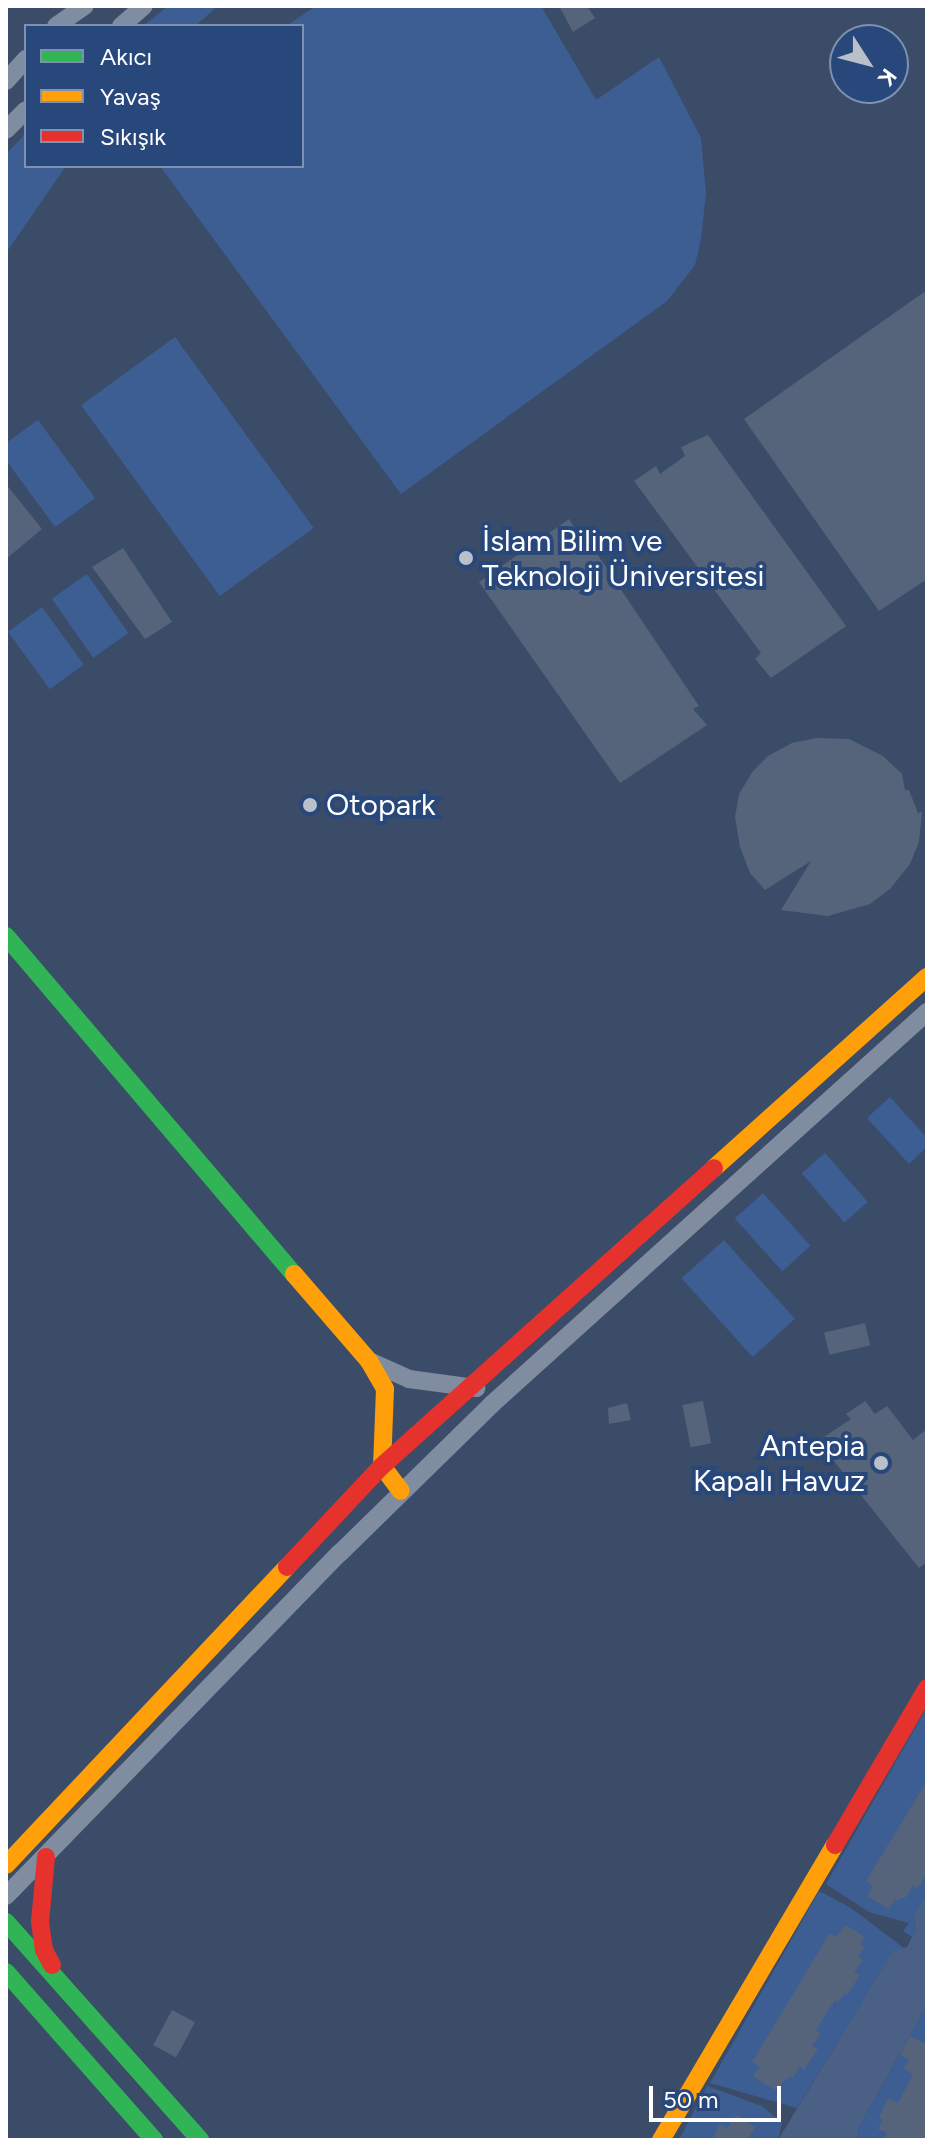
<!DOCTYPE html>
<meta charset="utf-8">
<style>
body{margin:0}
#map{position:relative;width:933px;height:2146px;overflow:hidden;background:#3b4c69;font-family:Figtree,sans-serif}
div>[style]{position:absolute}
.green>*{inset:0;background:#3c5e93;transform-origin:0 0}
.water>*{inset:0;background:#4a6085}
.building>*{inset:0;background:#55647b;transform-origin:0 0}
.street>*{height:18px;margin:-9px;padding:0 9px;transform-origin:9px;border-radius:9px;background:#808da0}
.fast>*{height:18px;margin:-9px;padding:0 9px;transform-origin:9px;border-radius:9px;background:#30b455}
.slow>*{height:18px;margin:-9px;padding:0 9px;transform-origin:9px;border-radius:9px;background:#ff9f0a}
.jam>*{height:18px;margin:-9px;padding:0 9px;transform-origin:9px;border-radius:9px;background:#e5322d}
.dots>*{width:22px;height:22px;translate:-50% -50%;box-sizing:border-box;border:4px solid #28487c;border-radius:50%}
span{translate:-50% -50%;white-space:nowrap;text-align:center;line-height:1.15;-webkit-text-stroke:8px #28487c;paint-order:stroke}
.poi-label{font-size:30px;color:#fff}
.left{translate:0 -50%;text-align:left}
.right{translate:-100% -50%;text-align:right}
.frame{position:absolute;inset:0;border:8px solid #fff;pointer-events:none}
.legend{position:absolute;left:24px;top:24px;width:280px;height:144px;box-sizing:border-box;background:#28487c;border:2px solid #7e91b0;margin:0;padding:10px 14px;list-style:none;font-size:24px;color:#fff}
.legend li{display:flex;align-items:center;gap:16px;height:40px}
.legend b{width:40px;border:2px solid #7e91b0}
.north{position:absolute;left:829px;top:24px;width:80px;height:80px;box-sizing:border-box;background:#28487c;border:2px solid #7e91b0;border-radius:50%;rotate:126deg;font-size:22px;font-weight:700;line-height:32px;text-align:center;color:#fff}
.north::after{content:'';display:block;margin:auto;width:28px;height:36px;background:#bac0ca;clip-path:polygon(50% 0,100% 100%,50% 72%,0 100%)}
.scale{position:absolute;left:649px;top:2086px;width:132px;height:36px;box-sizing:border-box;border:4px solid #fff;border-top:0;padding-left:10px;font-size:24px;line-height:28px;white-space:nowrap;color:#fff;-webkit-text-stroke:6px #28487c;paint-order:stroke}
</style>
<div id="map">
<div class="green">
<div style="clip-path:polygon(168px 6px,218px 6px,195px 26px,143px 26px)"></div>
<div style="clip-path:polygon(316px 6px,541px 6px,596px 100px,659px 57px,701px 138px,706px 193px,701px 239px,695px 265px,667px 301px,401px 494px,160px 166px,302px 166px,302px 26px,286px 26px)"></div>
<div style="clip-path:polygon(26px 133px,26px 166px,66px 166px,6px 253px,6px 154px)"></div>
<div style="left:175px;top:337px;width:236px;height:116px;rotate:54deg"></div>
<div style="clip-path:polygon(38px 420px,95px 498px,55px 527px,6px 460px,6px 443px)"></div>
<div style="left:87px;top:574px;width:72px;height:43px;rotate:55deg"></div>
<div style="left:42px;top:607px;width:71px;height:42px;rotate:54deg"></div>
<div style="clip-path:polygon(890px 1097px,927px 1138px,927px 1147px,909px 1164px,867px 1118px)"></div>
<div style="left:825px;top:1153px;width:65px;height:31px;rotate:49deg"></div>
<div style="left:763px;top:1193px;width:71px;height:38px;rotate:48deg"></div>
<div style="left:724px;top:1240px;width:106px;height:57px;rotate:48deg"></div>
<div style="clip-path:polygon(927px 1707px,927px 1895px,914px 1914px,916px 1929px,912px 1937px,903px 1931px,909px 1923px,869px 1912px,826px 1884px)"></div>
<div style="clip-path:polygon(819px 1891px,851px 1908px,904px 1948px,893px 1952px,797px 2108px,710px 2083px)"></div>
<div style="clip-path:polygon(927px 2005px,927px 2140px,856px 2140px,859px 2127px)"></div>
<div style="clip-path:polygon(707px 2086px,762px 2106px,782px 2123px,778px 2140px,679px 2140px)"></div>
</div>
<div class="water">
<div style="clip-path:polygon(927px 1895px,927px 2005px,859px 2127px,856px 2140px,778px 2140px,893px 1951px,907px 1947px,916px 1929px,914px 1914px)"></div>
</div>
<div class="building">
<div style="clip-path:polygon(559px 6px,587px 6px,595px 18px,573px 32px)"></div>
<div style="clip-path:polygon(927px 290px,927px 579px,879px 611px,744px 419px)"></div>
<div style="clip-path:polygon(708px 435px,846px 626px,771px 678px,755px 659px,761px 653px,634px 481px,656px 466px,660px 474px,685px 456px,681px 447px)"></div>
<div style="clip-path:polygon(6px 484px,42px 529px,6px 559px)"></div>
<div style="clip-path:polygon(569px 519px,580px 537px,583px 533px,699px 706px,693px 709px,707px 725px,620px 783px,479px 582px)"></div>
<div style="clip-path:polygon(123px 548px,172px 622px,145px 639px,92px 567px)"></div>
<div style="clip-path:polygon(817px 738px,849px 739px,883px 756px,902px 774px,905px 790px,909px 790px,918px 813px,922px 812px,919px 842px,910px 864px,890px 889px,870px 904px,828px 916px,781px 910px,811px 861px,765px 890px,750px 873px,740px 847px,735px 817px,739px 794px,753px 771px,768px 756px,792px 743px)"></div>
<div style="left:865px;top:1323px;width:23px;height:42px;rotate:77deg"></div>
<div style="left:703px;top:1401px;width:43px;height:21px;rotate:79deg"></div>
<div style="clip-path:polygon(865px 1401px,875px 1414px,887px 1406px,913px 1440px,927px 1429px,927px 1562px,919px 1568px,818px 1441px,851px 1419px,846px 1414px)"></div>
<div style="clip-path:polygon(627px 1403px,631px 1420px,609px 1424px,608px 1408px)"></div>
<div style="clip-path:polygon(927px 1781px,927px 1874px,917px 1889px,913px 1885px,906px 1897px,894px 1901px,889px 1909px,867px 1896px,873px 1886px,866px 1881px)"></div>
<div style="clip-path:polygon(846px 1925px,865px 1937px,860px 1944px,865px 1948px,858px 1956px,863px 1960px,854px 1972px,860px 1975px,847px 1995px,845px 1993px,838px 2002px,835px 2000px,821px 2022px,816px 2030px,821px 2034px,812px 2046px,818px 2049px,804px 2070px,800px 2066px,793px 2078px,790px 2076px,775px 2090px,753px 2076px,760px 2067px,752px 2062px,830px 1933px,836px 1937px)"></div>
<div style="left:172px;top:2010px;width:26px;height:40px;rotate:28deg"></div>
<div style="clip-path:polygon(910px 2036px,927px 2045px,927px 2140px,884px 2140px,887px 2133px,878px 2129px,883px 2120px,879px 2117px,888px 2098px,898px 2103px,913px 2074px,904px 2069px,909px 2059px,900px 2055px)"></div>
<div style="clip-path:polygon(736px 2115px,756px 2127px,748px 2138px,752px 2140px,712px 2140px,720px 2124px,727px 2128px)"></div>
</div>
<div class="street">
<div style="left:56px;top:26px;width:35px;rotate:-35deg"></div>
<div style="left:121px;top:26px;width:30px;rotate:-41deg"></div>
<div style="left:6px;top:81px;width:30px;rotate:-48deg"></div>
<div style="left:6px;top:130px;width:28px;rotate:-45deg"></div>
<div style="left:369px;top:1361px;width:44px;rotate:24.2deg"></div>
<div style="left:409px;top:1379px;width:68px;rotate:7.7deg"></div>
<div style="left:6px;top:1896px;width:479px;rotate:-45.8deg"></div>
<div style="left:340px;top:1553px;width:213px;rotate:-44.4deg"></div>
<div style="left:492px;top:1404px;width:586px;rotate:-42.02deg"></div>
</div>
<div class="fast">
<div style="left:6px;top:936px;width:444px;rotate:49.6deg"></div>
<div style="left:6px;top:1922px;width:292px;rotate:48.3deg"></div>
<div style="left:6px;top:1972px;width:224px;rotate:48.6deg"></div>
</div>
<div class="slow">
<div style="left:714px;top:1168px;width:286px;rotate:-41.9deg"></div>
<div style="left:294px;top:1274px;width:115px;rotate:49.2deg"></div>
<div style="left:369px;top:1361px;width:32px;rotate:60deg"></div>
<div style="left:385px;top:1389px;width:77px;rotate:92.2deg"></div>
<div style="left:382px;top:1466px;width:31px;rotate:53deg"></div>
<div style="left:6px;top:1865px;width:410px;rotate:-46.7deg"></div>
<div style="left:661px;top:2140px;width:342px;rotate:-59.5deg"></div>
</div>
<div class="jam">
<div style="left:287px;top:1567px;width:139px;rotate:-46.8deg"></div>
<div style="left:382px;top:1466px;width:446px;rotate:-41.9deg"></div>
<div style="left:835px;top:1845px;width:182px;rotate:-59.6deg"></div>
<div style="left:46px;top:1857px;width:65px;rotate:95.3deg"></div>
<div style="left:40px;top:1922px;width:28px;rotate:82deg"></div>
<div style="left:44px;top:1950px;width:17px;rotate:62deg"></div>
</div>
<div class="dots">
<div style="left:466px;top:558px;background:#bac0ca"></div>
<div style="left:310px;top:805px;background:#bac0ca"></div>
<div style="left:881px;top:1463px;background:#bac0ca"></div>
</div>
<div class="poi-label">
<span class="left" style="left:482px;top:558px">İslam Bilim ve<br>Teknoloji Üniversitesi</span>
<span class="left" style="left:326px;top:805px">Otopark</span>
<span class="right" style="left:865px;top:1463px">Antepia<br>Kapalı Havuz</span>
</div>
<div class="frame"></div>
<ul class="legend">
<li><b style="height:10px;background:#30b455"></b>Akıcı</li>
<li><b style="height:10px;background:#ff9f0a"></b>Yavaş</li>
<li><b style="height:10px;background:#e5322d"></b>Sıkışık</li>
</ul>
<div class="north">K</div>
<div class="scale">50 m</div>
</div>
